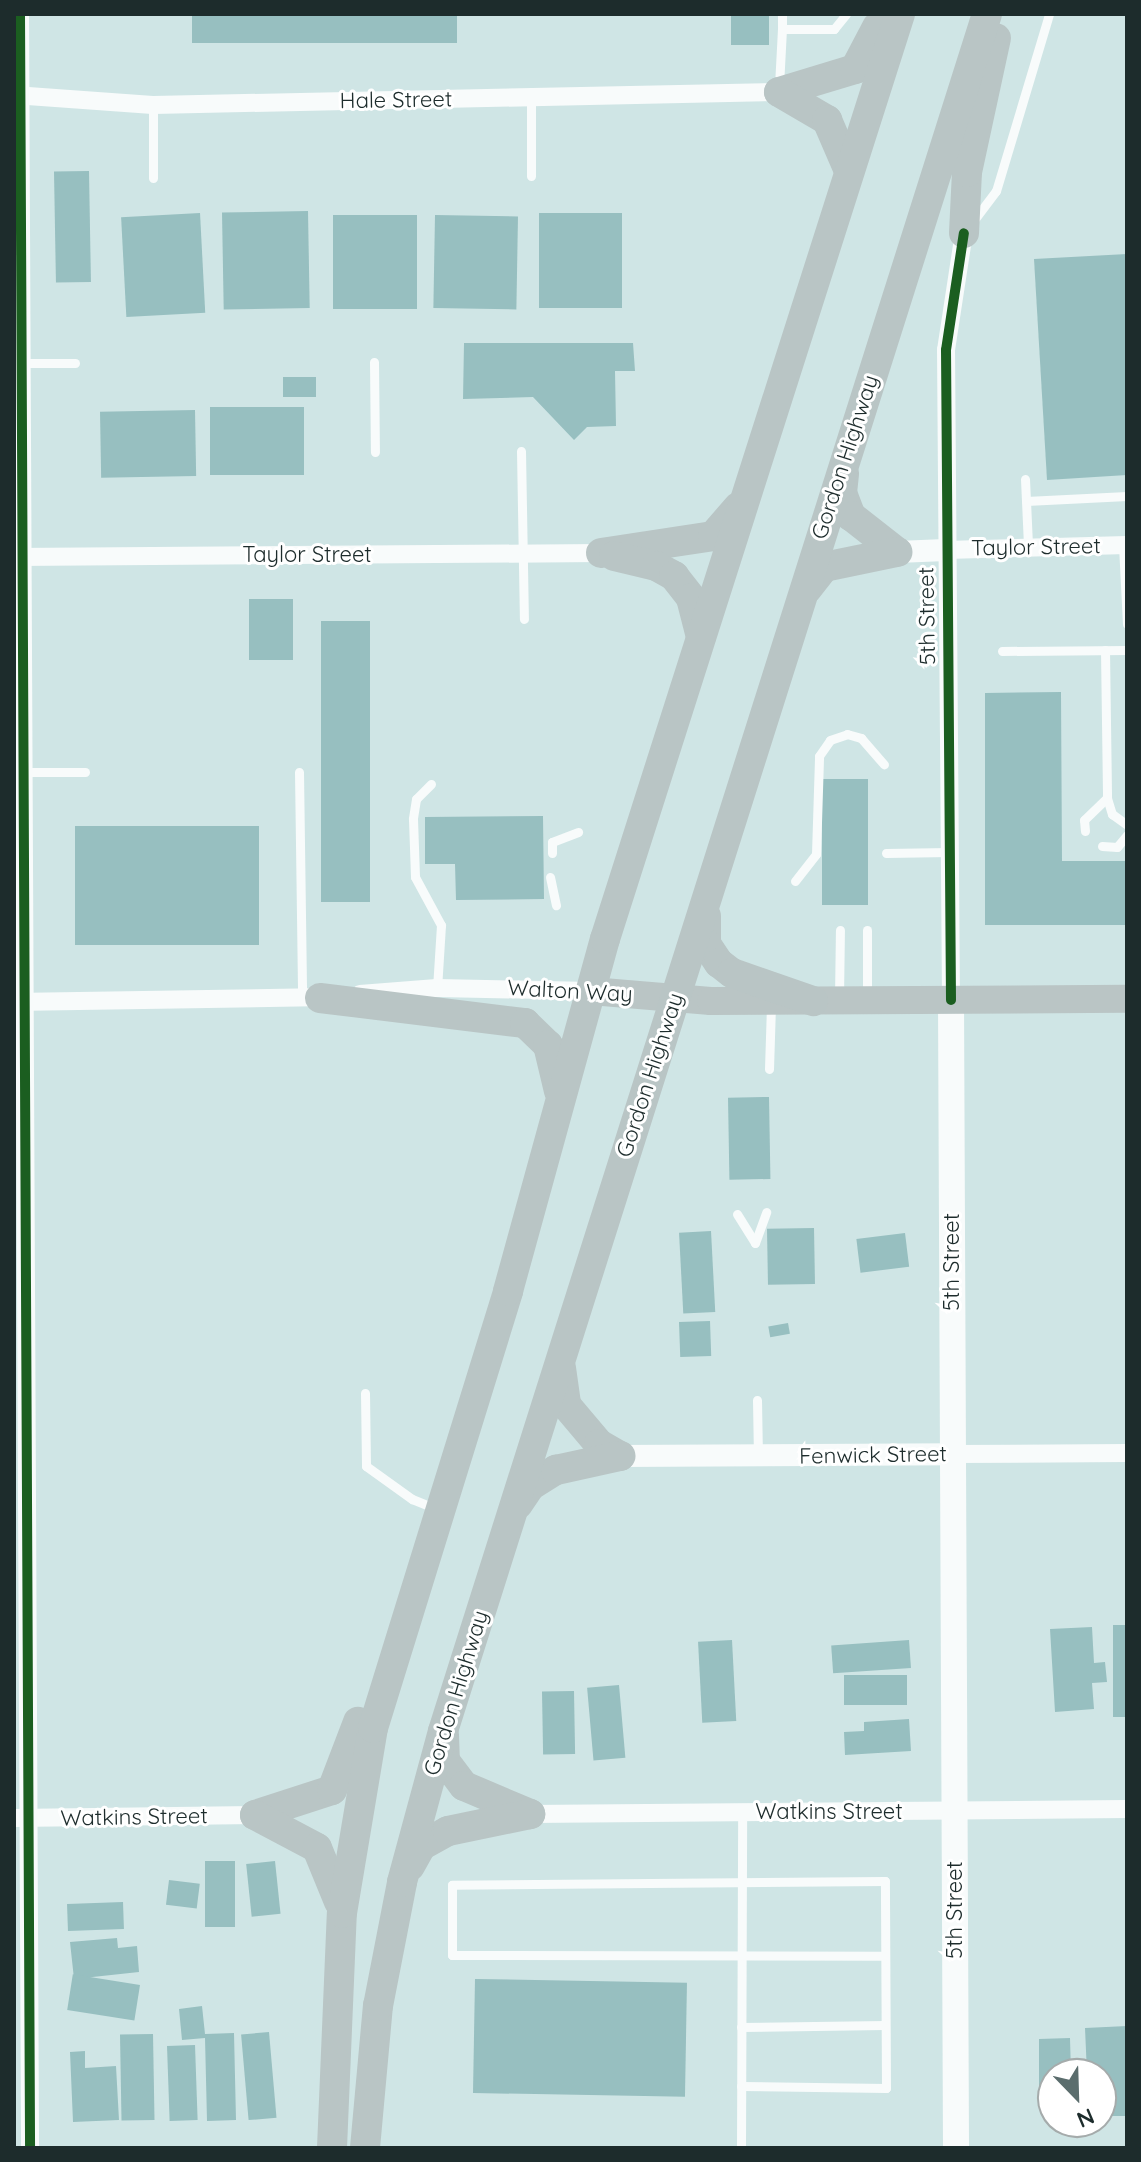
<!DOCTYPE html>
<style>
body{margin:0}
#map{position:relative;width:1141px;height:2162px;overflow:hidden;background:#cfe5e5;font-family:Quicksand,sans-serif}
div>[style]{position:absolute}
.building>*{inset:0;background:#97bfc0;transform-origin:0 0}
.service>*{height:9px;margin:-4.5px;padding:0 4.5px;transform-origin:4.5px;border-radius:4.5px;background:#f8fbfb}
.minor>*{height:18px;margin:-9px;padding:0 9px;transform-origin:9px;border-radius:9px;background:#f8fbfb}
.tertiary>*{height:22px;margin:-11px;padding:0 11px;transform-origin:11px;border-radius:11px;background:#f8fbfb}
.secondary>*{height:26px;margin:-13px;padding:0 13px;transform-origin:13px;border-radius:13px;background:#f8fbfb}
.primary>*{height:28px;margin:-14px;padding:0 14px;transform-origin:14px;border-radius:14px;background:#bac5c5}
.trunk>*{height:30px;margin:-15px;padding:0 15px;transform-origin:15px;border-radius:15px;background:#b9c5c5}
.cycleway>*{height:10px;margin:-5px;padding:0 5px;transform-origin:5px;border-radius:5px;background:#1b5e20}
span{translate:-50% -50%;white-space:nowrap;text-align:center;line-height:1.15;-webkit-text-stroke:6px #fff;paint-order:stroke}
.street-label{font-size:22px;color:#1d2c2c}
.frame{position:absolute;inset:0;border:16px solid #1d2c2c;pointer-events:none}
.north{position:absolute;left:1037px;top:2058px;width:80px;height:80px;box-sizing:border-box;background:#fff;border:2px solid #a5abab;border-radius:50%;rotate:157deg;font-size:22px;font-weight:700;line-height:32px;text-align:center;color:#1d2c2c}
.north::after{content:'';display:block;margin:auto;width:28px;height:36px;background:#5b6d6d;clip-path:polygon(50% 0,100% 100%,50% 72%,0 100%)}
</style>
<div id="map">
<div class="building">
<div style="left:192px;top:14px;width:265px;height:29px"></div>
<div style="left:731px;top:14px;width:38px;height:31px"></div>
<div style="left:89px;top:171px;width:111px;height:35px;rotate:89deg"></div>
<div style="left:308px;top:211px;width:97px;height:86px;rotate:89deg"></div>
<div style="left:200px;top:213px;width:100px;height:79px;rotate:87deg"></div>
<div style="left:539px;top:213px;width:83px;height:95px"></div>
<div style="left:333px;top:215px;width:84px;height:94px"></div>
<div style="left:435px;top:215px;width:83px;height:93px;rotate:1deg"></div>
<div style="clip-path:polygon(1127px 254px,1127px 475px,1047px 480px,1034px 259px)"></div>
<div style="clip-path:polygon(464px 343px,633px 343px,635px 371px,615px 371px,616px 426px,587px 427px,574px 440px,533px 397px,463px 399px)"></div>
<div style="left:283px;top:377px;width:33px;height:20px"></div>
<div style="left:210px;top:407px;width:94px;height:68px"></div>
<div style="left:195px;top:410px;width:66px;height:95px;rotate:89deg"></div>
<div style="left:249px;top:599px;width:44px;height:61px"></div>
<div style="left:321px;top:621px;width:49px;height:281px"></div>
<div style="clip-path:polygon(1061px 692px,1062px 861px,1127px 861px,1127px 925px,985px 925px,985px 693px)"></div>
<div style="left:822px;top:779px;width:46px;height:126px"></div>
<div style="clip-path:polygon(543px 816px,544px 899px,456px 900px,455px 864px,425px 864px,425px 817px)"></div>
<div style="left:75px;top:826px;width:184px;height:119px"></div>
<div style="left:769px;top:1097px;width:82px;height:41px;rotate:89deg"></div>
<div style="left:814px;top:1228px;width:56px;height:47px;rotate:89deg"></div>
<div style="left:711px;top:1231px;width:81px;height:32px;rotate:87deg"></div>
<div style="left:905px;top:1233px;width:34px;height:49px;rotate:83deg"></div>
<div style="left:710px;top:1321px;width:35px;height:31px;rotate:88deg"></div>
<div style="left:788px;top:1323px;width:11px;height:20px;rotate:80deg"></div>
<div style="left:1113px;top:1625px;width:14px;height:92px"></div>
<div style="clip-path:polygon(1092px 1627px,1094px 1663px,1105px 1662px,1107px 1682px,1092px 1683px,1094px 1709px,1055px 1712px,1050px 1629px)"></div>
<div style="left:732px;top:1640px;width:81px;height:34px;rotate:87deg"></div>
<div style="left:909px;top:1640px;width:28px;height:78px;rotate:86deg"></div>
<div style="left:844px;top:1675px;width:63px;height:30px"></div>
<div style="left:619px;top:1685px;width:73px;height:32px;rotate:85deg"></div>
<div style="left:574px;top:1691px;width:63px;height:32px;rotate:89deg"></div>
<div style="clip-path:polygon(909px 1719px,911px 1751px,845px 1755px,844px 1732px,864px 1731px,864px 1722px)"></div>
<div style="left:205px;top:1861px;width:30px;height:66px"></div>
<div style="left:275px;top:1861px;width:53px;height:29px;rotate:84deg"></div>
<div style="left:169px;top:1880px;width:31px;height:25px;rotate:7deg"></div>
<div style="left:123px;top:1902px;width:27px;height:56px;rotate:88deg"></div>
<div style="clip-path:polygon(117px 1938px,118px 1948px,137px 1946px,139px 1972px,74px 1979px,70px 1942px)"></div>
<div style="left:475px;top:1979px;width:212px;height:114px;rotate:1deg"></div>
<div style="left:140px;top:1985px;width:36px;height:68px;rotate:99deg"></div>
<div style="clip-path:polygon(202px 2006px,205px 2034px,234px 2033px,236px 2120px,207px 2121px,205px 2038px,182px 2040px,179px 2009px)"></div>
<div style="clip-path:polygon(1127px 2026px,1127px 2116px,1101px 2116px,1101px 2074px,1087px 2074px,1085px 2028px)"></div>
<div style="left:269px;top:2032px;width:86px;height:28px;rotate:85deg"></div>
<div style="left:153px;top:2034px;width:86px;height:33px;rotate:89deg"></div>
<div style="clip-path:polygon(1070px 2038px,1071px 2074px,1053px 2074px,1053px 2105px,1039px 2105px,1039px 2039px)"></div>
<div style="left:195px;top:2045px;width:75px;height:28px;rotate:88deg"></div>
<div style="clip-path:polygon(85px 2051px,85px 2068px,116px 2066px,119px 2120px,73px 2122px,70px 2052px)"></div>
</div>
<div class="service">
<div style="left:782px;top:14px;width:15px;rotate:90deg"></div>
<div style="left:782px;top:29px;width:52px"></div>
<div style="left:834px;top:29px;width:19px;rotate:-51deg"></div>
<div style="left:779px;top:86px;width:57px;rotate:-87deg"></div>
<div style="left:531px;top:97px;width:79px;rotate:90deg"></div>
<div style="left:153px;top:178px;width:73px;rotate:-90deg"></div>
<div style="left:974px;top:220px;width:36px;rotate:-53deg"></div>
<div style="left:996px;top:191px;width:185px;rotate:-73.3deg"></div>
<div style="left:374px;top:362px;width:90px;rotate:89.4deg"></div>
<div style="left:23px;top:363px;width:52px"></div>
<div style="left:521px;top:451px;width:168px;rotate:89deg"></div>
<div style="left:1025px;top:479px;width:67px;rotate:87.4deg"></div>
<div style="left:1026px;top:501px;width:101px;rotate:-2.8deg"></div>
<div style="left:1123px;top:545px;width:79px;rotate:87.1deg"></div>
<div style="left:1105px;top:650px;width:148px;rotate:89.2deg"></div>
<div style="left:1107px;top:798px;width:17px;rotate:73deg"></div>
<div style="left:1112px;top:814px;width:19px;rotate:36deg"></div>
<div style="left:1002px;top:651px;width:125px;rotate:-0.5deg"></div>
<div style="left:23px;top:772px;width:62px"></div>
<div style="left:299px;top:772px;width:227px;rotate:89.2deg"></div>
<div style="left:431px;top:784px;width:21px;rotate:135deg"></div>
<div style="left:416px;top:799px;width:20px;rotate:99deg"></div>
<div style="left:413px;top:819px;width:58px;rotate:88deg"></div>
<div style="left:415px;top:877px;width:55px;rotate:61.6deg"></div>
<div style="left:441px;top:925px;width:63px;rotate:93.6deg"></div>
<div style="left:1085px;top:831px;width:11px;rotate:-95deg"></div>
<div style="left:1084px;top:820px;width:32px;rotate:-44deg"></div>
<div style="left:1102px;top:846px;width:15px;rotate:4deg"></div>
<div style="left:1117px;top:847px;width:16px;rotate:-50deg"></div>
<div style="left:552px;top:853px;width:11px;rotate:-90deg"></div>
<div style="left:552px;top:842px;width:28px;rotate:-21deg"></div>
<div style="left:886px;top:853px;width:63px;rotate:-0.9deg"></div>
<div style="left:550px;top:877px;width:29px;rotate:78deg"></div>
<div style="left:795px;top:881px;width:34px;rotate:-52deg"></div>
<div style="left:816px;top:854px;width:98px;rotate:-88.2deg"></div>
<div style="left:819px;top:756px;width:19px;rotate:-55deg"></div>
<div style="left:830px;top:740px;width:18px;rotate:-19deg"></div>
<div style="left:847px;top:734px;width:15px;rotate:16deg"></div>
<div style="left:861px;top:738px;width:35px;rotate:49deg"></div>
<div style="left:867px;top:930px;width:67px;rotate:90deg"></div>
<div style="left:839px;top:998px;width:68px;rotate:-89.2deg"></div>
<div style="left:769px;top:1069px;width:65px;rotate:-88.2deg"></div>
<div style="left:737px;top:1214px;width:34px;rotate:58deg"></div>
<div style="left:755px;top:1243px;width:33px;rotate:-70deg"></div>
<div style="left:365px;top:1393px;width:73px;rotate:89.2deg"></div>
<div style="left:366px;top:1466px;width:57px;rotate:35.7deg"></div>
<div style="left:412px;top:1499px;width:24px;rotate:22deg"></div>
<div style="left:757px;top:1400px;width:56px;rotate:89deg"></div>
<div style="left:741px;top:2027px;width:144px;rotate:-0.8deg"></div>
<div style="left:741px;top:2086px;width:145px;rotate:0.8deg"></div>
<div style="left:886px;top:2088px;width:207px;rotate:-90.3deg"></div>
<div style="left:885px;top:1881px;width:433px;rotate:179.5deg"></div>
<div style="left:452px;top:1885px;width:70px;rotate:90deg"></div>
<div style="left:452px;top:1955px;width:433px;rotate:0.1deg"></div>
<div style="left:741px;top:2148px;width:336px;rotate:-89.8deg"></div>
</div>
<div class="minor">
<div style="left:20px;top:14px;width:2134px;rotate:89.73deg"></div>
<div style="left:14px;top:95px;width:139px;rotate:4.1deg"></div>
<div style="left:153px;top:105px;width:626px;rotate:-1.19deg"></div>
<div style="left:946px;top:550px;width:181px;rotate:-1.6deg"></div>
<div style="left:14px;top:557px;width:587px;rotate:-0.39deg"></div>
<div style="left:360px;top:994px;width:77px;rotate:-4.5deg"></div>
<div style="left:437px;top:988px;width:154px;rotate:1.1deg"></div>
<div style="left:951px;top:1000px;width:650px;rotate:-90.44deg"></div>
<div style="left:946px;top:350px;width:118px;rotate:-81.3deg"></div>
<div style="left:14px;top:1002px;width:313px;rotate:-0.9deg"></div>
<div style="left:953px;top:1454px;width:174px;rotate:-0.3deg"></div>
<div style="left:530px;top:1814px;width:597px;rotate:-0.48deg"></div>
<div style="left:14px;top:1818px;width:241px;rotate:-0.7deg"></div>
</div>
<div class="tertiary">
<div style="left:897px;top:552px;width:49px;rotate:-2.3deg"></div>
<div style="left:620px;top:1456px;width:333px;rotate:-0.3deg"></div>
</div>
<div class="secondary">
<div style="left:951px;top:1000px;width:1148px;rotate:89.75deg"></div>
</div>
<div class="primary">
<div style="left:591px;top:991px;width:120px;rotate:4.8deg"></div>
<div style="left:711px;top:1001px;width:416px;rotate:-0.3deg"></div>
</div>
<div class="trunk">
<div style="left:779px;top:92px;width:79px;rotate:-16.8deg"></div>
<div style="left:855px;top:69px;width:47px;rotate:-62.4deg"></div>
<div style="left:779px;top:92px;width:56px;rotate:30.3deg"></div>
<div style="left:827px;top:120px;width:56px;rotate:66.7deg"></div>
<div style="left:964px;top:233px;width:61px;rotate:-87.2deg"></div>
<div style="left:967px;top:172px;width:137px;rotate:-77.8deg"></div>
<div style="left:844px;top:474px;width:19px;rotate:96deg"></div>
<div style="left:842px;top:493px;width:25px;rotate:69deg"></div>
<div style="left:851px;top:516px;width:58px;rotate:38deg"></div>
<div style="left:601px;top:553px;width:113px;rotate:-8.6deg"></div>
<div style="left:713px;top:536px;width:38px;rotate:-49deg"></div>
<div style="left:614px;top:556px;width:43px;rotate:13.4deg"></div>
<div style="left:656px;top:566px;width:21px;rotate:29deg"></div>
<div style="left:674px;top:576px;width:28px;rotate:52deg"></div>
<div style="left:691px;top:598px;width:40px;rotate:75.6deg"></div>
<div style="left:807px;top:589px;width:28px;rotate:-52deg"></div>
<div style="left:824px;top:567px;width:75px;rotate:-11.6deg"></div>
<div style="left:706px;top:916px;width:28px;rotate:90deg"></div>
<div style="left:706px;top:944px;width:23px;rotate:56deg"></div>
<div style="left:719px;top:963px;width:16px;rotate:38deg"></div>
<div style="left:732px;top:973px;width:86px;rotate:19.1deg"></div>
<div style="left:320px;top:998px;width:207px;rotate:7deg"></div>
<div style="left:525px;top:1023px;width:32px;rotate:44deg"></div>
<div style="left:548px;top:1045px;width:47px;rotate:76.6deg"></div>
<div style="left:561px;top:1368px;width:37px;rotate:82deg"></div>
<div style="left:566px;top:1405px;width:51px;rotate:49.8deg"></div>
<div style="left:599px;top:1444px;width:24px;rotate:30deg"></div>
<div style="left:518px;top:1504px;width:22px;rotate:-56deg"></div>
<div style="left:530px;top:1486px;width:31px;rotate:-32deg"></div>
<div style="left:556px;top:1470px;width:66px;rotate:-12.3deg"></div>
<div style="left:444px;top:1735px;width:26px;rotate:88deg"></div>
<div style="left:445px;top:1761px;width:31px;rotate:53deg"></div>
<div style="left:464px;top:1786px;width:72px;rotate:23deg"></div>
<div style="left:255px;top:1815px;width:81px;rotate:-18deg"></div>
<div style="left:332px;top:1790px;width:73px;rotate:-69.1deg"></div>
<div style="left:255px;top:1815px;width:70px;rotate:28deg"></div>
<div style="left:317px;top:1848px;width:58px;rotate:67.8deg"></div>
<div style="left:410px;top:1866px;width:23px;rotate:-61deg"></div>
<div style="left:421px;top:1846px;width:31px;rotate:-29deg"></div>
<div style="left:448px;top:1831px;width:84px;rotate:-11.7deg"></div>
<div style="left:332px;top:2148px;width:235px;rotate:-87.6deg"></div>
<div style="left:342px;top:1913px;width:188px;rotate:-80.5deg"></div>
<div style="left:373px;top:1728px;width:457px;rotate:-72.8deg"></div>
<div style="left:508px;top:1291px;width:365px;rotate:-74.6deg"></div>
<div style="left:605px;top:939px;width:971px;rotate:-72.31deg"></div>
<div style="left:365px;top:2148px;width:143px;rotate:-84.8deg"></div>
<div style="left:378px;top:2006px;width:126px;rotate:-79deg"></div>
<div style="left:402px;top:1882px;width:156px;rotate:-74.8deg"></div>
<div style="left:443px;top:1731px;width:1801px;rotate:-72.42deg"></div>
</div>
<div class="cycleway">
<div style="left:20px;top:14px;width:2134px;rotate:89.73deg"></div>
<div style="left:951px;top:1000px;width:650px;rotate:-90.44deg"></div>
<div style="left:946px;top:350px;width:118px;rotate:-81.3deg"></div>
</div>
<div class="street-label">
<span style="left:396px;top:100px;rotate:-1deg">Hale Street</span>
<span style="left:845px;top:457px;rotate:-72deg">Gordon Highway</span>
<span style="left:1036px;top:547px;rotate:-1deg">Taylor Street</span>
<span style="left:307px;top:555px">Taylor Street</span>
<span style="left:927px;top:616px;rotate:-91deg">5th Street</span>
<span style="left:570px;top:991px;rotate:3deg">Walton Way</span>
<span style="left:650px;top:1075px;rotate:-72deg">Gordon Highway</span>
<span style="left:952px;top:1262px;rotate:-90deg">5th Street</span>
<span style="left:873px;top:1455px;rotate:-1deg">Fenwick Street</span>
<span style="left:456px;top:1693px;rotate:-73deg">Gordon Highway</span>
<span style="left:829px;top:1812px">Watkins Street</span>
<span style="left:134px;top:1817px;rotate:-1deg">Watkins Street</span>
<span style="left:955px;top:1910px;rotate:-90deg">5th Street</span>
</div>
<div class="frame"></div>
<div class="north">N</div>
</div>
